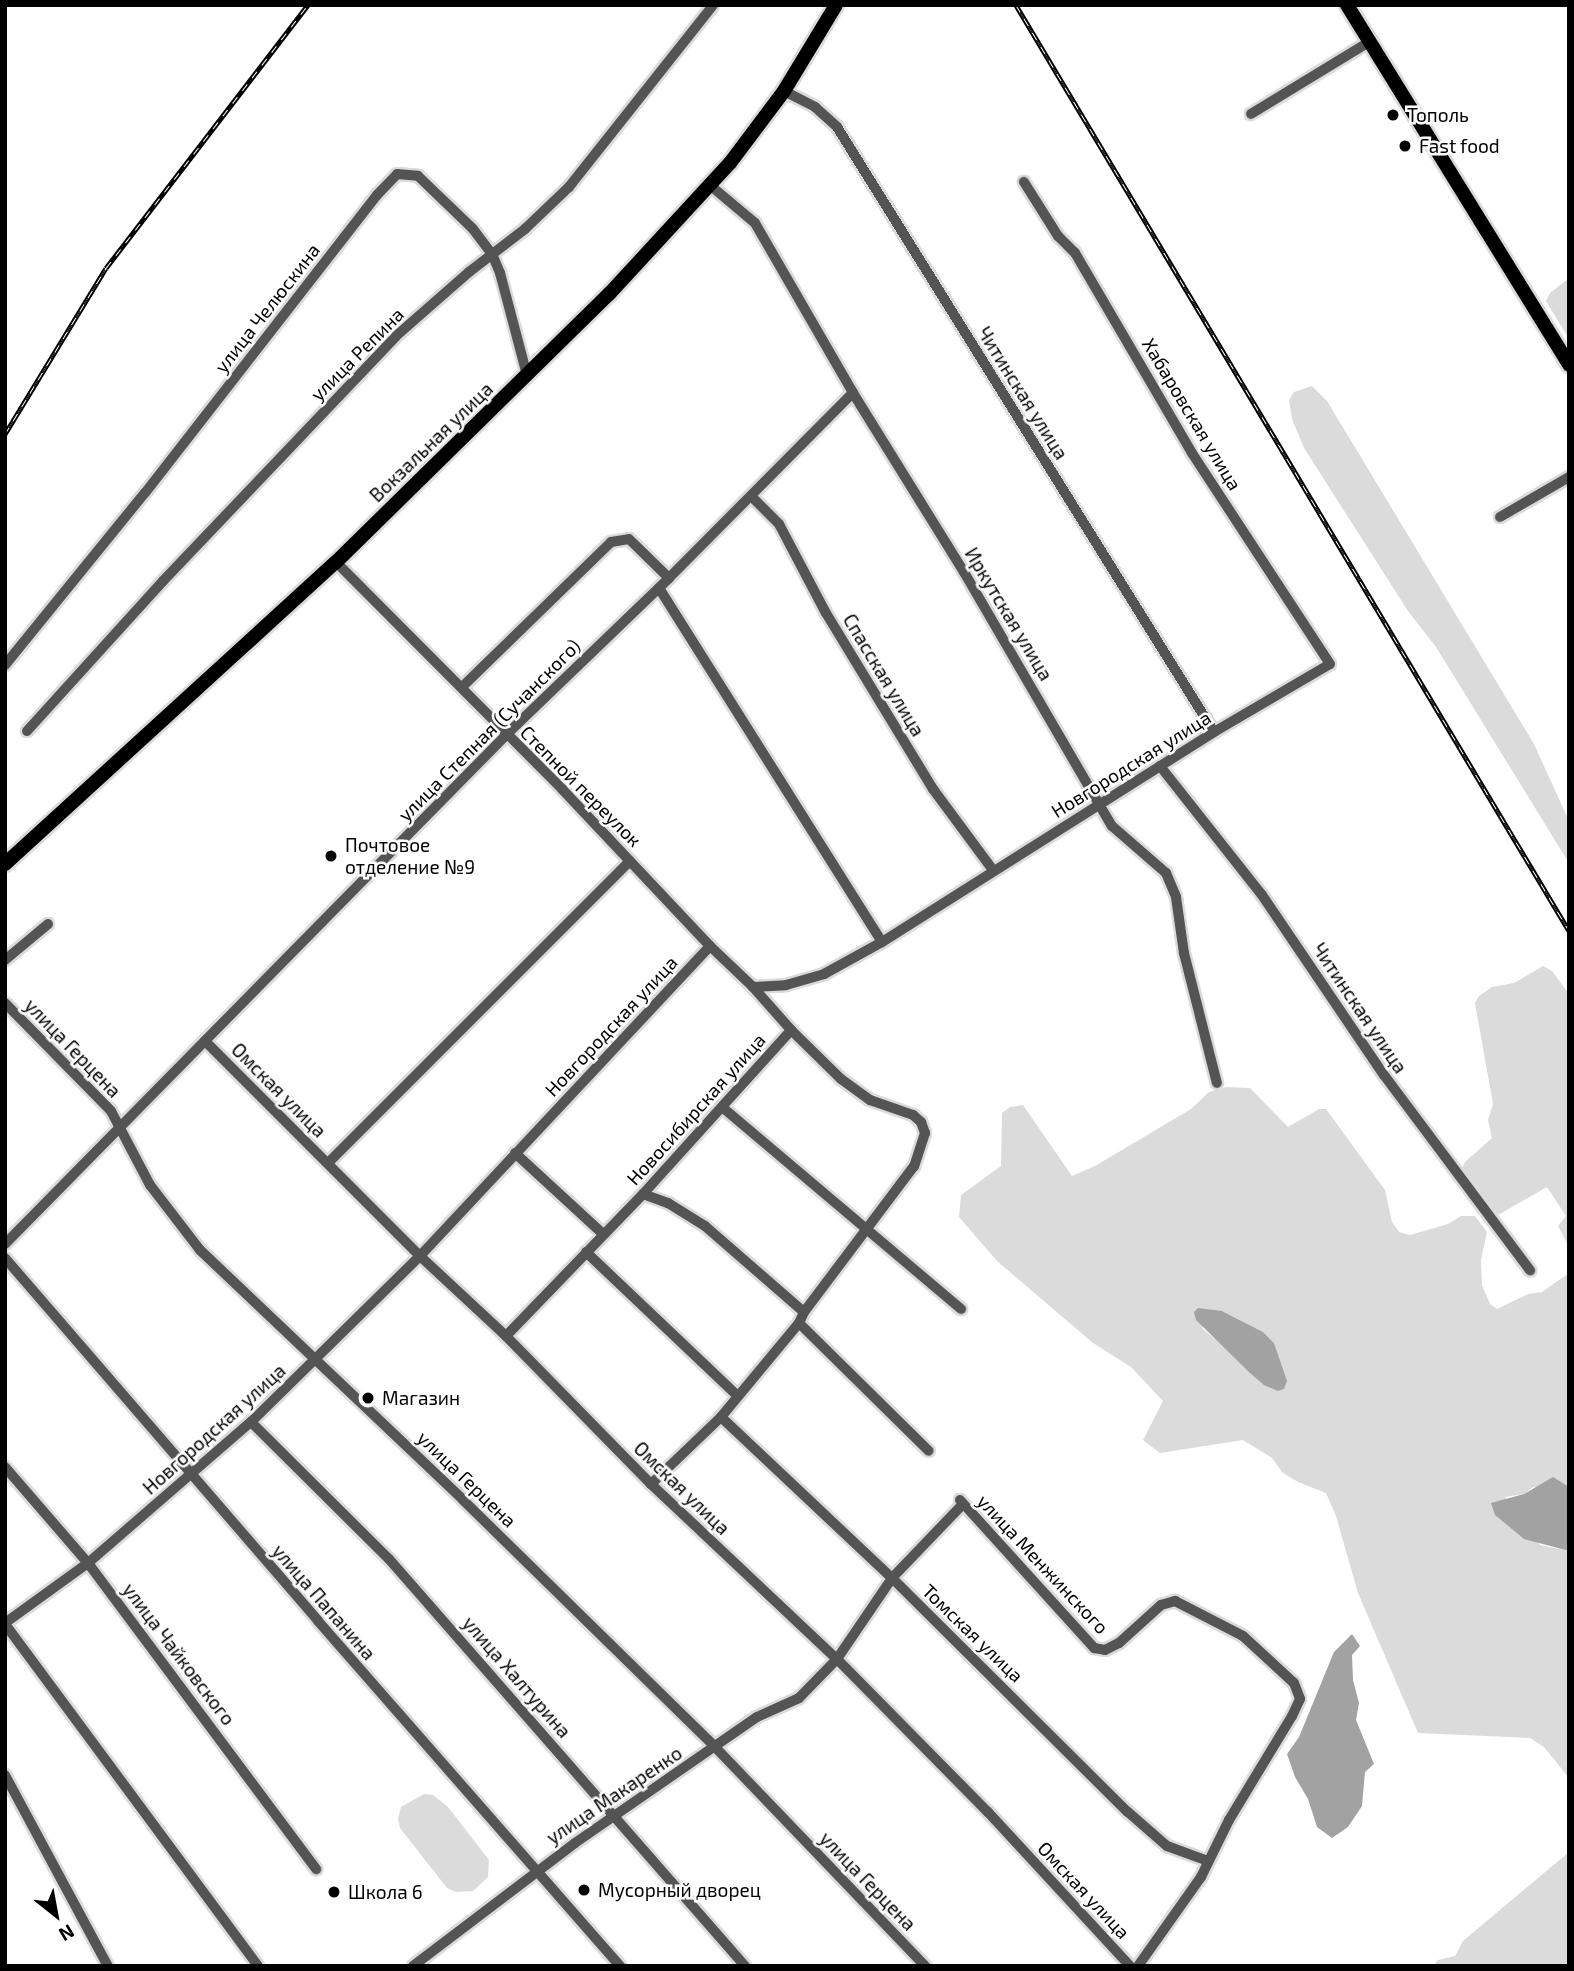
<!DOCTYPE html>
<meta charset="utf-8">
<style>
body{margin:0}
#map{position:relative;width:1574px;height:1971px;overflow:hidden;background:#fff;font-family:"Exo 2",sans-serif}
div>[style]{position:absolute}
.green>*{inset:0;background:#dbdbdb}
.water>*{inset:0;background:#a2a2a2}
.roads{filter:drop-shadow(2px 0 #dbdbdb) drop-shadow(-2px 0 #dbdbdb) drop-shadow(0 2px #dbdbdb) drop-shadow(0 -2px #dbdbdb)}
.minor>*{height:10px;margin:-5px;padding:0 5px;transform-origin:5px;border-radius:5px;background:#545454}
.major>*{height:14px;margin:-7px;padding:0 7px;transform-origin:7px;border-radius:7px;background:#000}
.rail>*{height:5px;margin-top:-2.5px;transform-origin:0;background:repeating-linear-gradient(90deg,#fff 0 8px,#000 0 16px);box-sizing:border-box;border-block:2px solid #000}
.dots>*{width:19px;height:19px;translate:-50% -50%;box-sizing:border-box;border:4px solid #fff;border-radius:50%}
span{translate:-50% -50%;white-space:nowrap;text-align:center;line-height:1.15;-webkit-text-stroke:5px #fff;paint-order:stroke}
.poi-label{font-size:19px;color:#000}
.left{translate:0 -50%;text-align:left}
.street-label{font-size:19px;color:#000}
.frame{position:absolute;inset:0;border:7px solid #000;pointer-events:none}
.north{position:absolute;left:21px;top:1880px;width:70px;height:70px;-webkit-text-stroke:5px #fff;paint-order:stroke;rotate:149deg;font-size:19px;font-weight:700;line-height:28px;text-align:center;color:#000}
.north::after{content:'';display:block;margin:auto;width:24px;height:32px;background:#000;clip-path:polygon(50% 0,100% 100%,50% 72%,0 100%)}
</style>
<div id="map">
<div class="green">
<div style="clip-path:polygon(1569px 278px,1569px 339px,1546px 301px,1550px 293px)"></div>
<div style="clip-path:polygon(1312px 386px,1327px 401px,1534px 744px,1569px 821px,1569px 863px,1436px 647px,1408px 611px,1304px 448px,1292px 419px,1289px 400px,1294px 392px)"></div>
<div style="clip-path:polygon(1543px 966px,1552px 971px,1569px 994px,1569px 1247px,1558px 1226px,1566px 1216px,1547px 1187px,1498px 1215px,1462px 1168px,1465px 1162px,1492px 1138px,1488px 1120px,1493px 1104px,1475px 1003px,1479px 996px,1492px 987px,1514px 983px)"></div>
<div style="clip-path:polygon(evenodd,1226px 1087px,1250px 1088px,1288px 1127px,1319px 1109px,1326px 1109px,1385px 1190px,1392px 1222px,1399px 1232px,1410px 1235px,1448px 1224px,1461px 1216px,1475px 1216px,1487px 1232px,1481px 1260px,1482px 1285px,1490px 1304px,1497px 1309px,1528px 1294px,1542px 1292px,1569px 1273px,1569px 1487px,1533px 1487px,1524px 1494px,1505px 1497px,1540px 1545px,1569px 1551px,1569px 1778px,1544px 1747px,1530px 1738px,1418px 1733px,1358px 1593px,1336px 1516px,1326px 1493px,1298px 1482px,1283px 1473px,1272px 1458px,1243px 1440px,1160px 1453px,1143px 1440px,1163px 1401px,1131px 1367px,1093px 1343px,997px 1261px,959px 1217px,961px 1195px,1001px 1166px,1002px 1113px,1010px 1107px,1023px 1105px,1072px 1176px,1095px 1166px,1191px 1109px,1209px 1092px,1226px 1087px,1222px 1311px,1263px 1332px,1274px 1343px,1235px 1356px,1202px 1328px,1222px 1311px)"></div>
<div style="clip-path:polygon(424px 1794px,433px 1795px,448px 1807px,489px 1860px,488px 1877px,473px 1891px,456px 1892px,447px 1888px,400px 1828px,398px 1819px,401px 1807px)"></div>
<div style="clip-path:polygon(1569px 1852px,1569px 1966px,1433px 1966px,1438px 1960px,1455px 1956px,1463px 1941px)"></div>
</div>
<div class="water">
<div style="clip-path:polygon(1198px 1308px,1222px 1311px,1263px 1332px,1274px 1343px,1287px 1381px,1284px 1389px,1278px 1391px,1264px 1385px,1250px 1373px,1196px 1320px,1194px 1312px)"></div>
<div style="clip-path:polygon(1553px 1477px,1569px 1487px,1569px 1551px,1524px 1539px,1495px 1515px,1491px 1503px,1524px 1494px)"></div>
<div style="clip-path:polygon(1352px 1634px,1360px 1646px,1352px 1655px,1353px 1680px,1359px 1703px,1356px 1720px,1374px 1764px,1365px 1772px,1362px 1806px,1348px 1827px,1332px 1838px,1317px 1827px,1308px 1799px,1295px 1777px,1287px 1754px,1299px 1737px,1334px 1652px)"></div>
</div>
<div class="roads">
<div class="minor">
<div style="left:784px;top:91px;width:35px;rotate:27deg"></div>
<div style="left:815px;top:107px;width:30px;rotate:42deg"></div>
<div style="left:837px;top:127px;width:713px;rotate:58.07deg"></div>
<div style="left:1251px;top:114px;width:138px;rotate:-31.4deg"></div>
<div style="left:711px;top:186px;width:57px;rotate:40.1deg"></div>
<div style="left:755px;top:223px;width:196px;rotate:60deg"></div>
<div style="left:853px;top:393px;width:211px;rotate:58.2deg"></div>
<div style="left:964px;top:572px;width:294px;rotate:59.8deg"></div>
<div style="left:1112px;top:826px;width:72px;rotate:41deg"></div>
<div style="left:1166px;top:873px;width:26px;rotate:67deg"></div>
<div style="left:1176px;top:897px;width:57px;rotate:81.9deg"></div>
<div style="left:1184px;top:953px;width:134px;rotate:75.8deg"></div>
<div style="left:751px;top:496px;width:40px;rotate:45deg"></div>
<div style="left:779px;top:524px;width:101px;rotate:62.2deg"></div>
<div style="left:826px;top:613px;width:206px;rotate:58.7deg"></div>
<div style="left:933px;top:789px;width:101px;rotate:53.5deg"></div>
<div style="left:1500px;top:517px;width:80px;rotate:-30.1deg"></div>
<div style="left:336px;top:562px;width:320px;rotate:45.1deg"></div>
<div style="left:562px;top:789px;width:216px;rotate:46.7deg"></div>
<div style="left:659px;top:588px;width:418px;rotate:57.8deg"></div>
<div style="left:5px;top:665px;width:222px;rotate:-50.9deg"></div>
<div style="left:145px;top:493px;width:378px;rotate:-52.1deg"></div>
<div style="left:377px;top:195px;width:29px;rotate:-46deg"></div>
<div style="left:397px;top:174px;width:21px;rotate:5deg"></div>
<div style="left:418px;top:176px;width:76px;rotate:43.9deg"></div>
<div style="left:473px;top:229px;width:31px;rotate:53deg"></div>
<div style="left:492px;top:254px;width:21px;rotate:67deg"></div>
<div style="left:500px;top:273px;width:106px;rotate:75.2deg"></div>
<div style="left:462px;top:687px;width:208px;rotate:-44.2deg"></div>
<div style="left:611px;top:542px;width:18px;rotate:-9deg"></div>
<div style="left:629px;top:539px;width:56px;rotate:44.3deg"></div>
<div style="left:27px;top:731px;width:202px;rotate:-47.8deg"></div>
<div style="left:163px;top:581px;width:338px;rotate:-46.4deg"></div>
<div style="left:396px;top:336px;width:97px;rotate:-41.2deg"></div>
<div style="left:469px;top:272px;width:71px;rotate:-37.5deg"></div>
<div style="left:525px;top:229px;width:61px;rotate:-43.7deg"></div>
<div style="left:569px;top:187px;width:232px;rotate:-51.6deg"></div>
<div style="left:1160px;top:766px;width:164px;rotate:51.7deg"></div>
<div style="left:1262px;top:895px;width:217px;rotate:55.9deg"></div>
<div style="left:1384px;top:1075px;width:244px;rotate:53.2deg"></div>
<div style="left:5px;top:960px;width:56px;rotate:-39.9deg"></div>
<div style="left:753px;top:987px;width:57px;rotate:48.5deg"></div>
<div style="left:5px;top:1003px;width:151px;rotate:45.5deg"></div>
<div style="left:111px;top:1111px;width:84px;rotate:62.2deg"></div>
<div style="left:150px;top:1185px;width:82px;rotate:52.4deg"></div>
<div style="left:200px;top:1250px;width:363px;rotate:43.5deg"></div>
<div style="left:463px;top:1500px;width:354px;rotate:44.4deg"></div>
<div style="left:716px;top:1748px;width:302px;rotate:46.2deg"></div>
<div style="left:205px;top:1041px;width:304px;rotate:45deg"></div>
<div style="left:420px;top:1256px;width:117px;rotate:42.9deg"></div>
<div style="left:506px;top:1336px;width:207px;rotate:45.6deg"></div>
<div style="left:651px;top:1484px;width:255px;rotate:43.3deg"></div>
<div style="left:837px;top:1659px;width:215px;rotate:45.4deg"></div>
<div style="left:988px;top:1812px;width:209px;rotate:47.3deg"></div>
<div style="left:722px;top:1107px;width:313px;rotate:40.2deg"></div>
<div style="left:515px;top:1153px;width:120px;rotate:42.6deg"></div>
<div style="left:328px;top:1163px;width:427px;rotate:-45deg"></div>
<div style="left:643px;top:1194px;width:27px;rotate:20deg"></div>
<div style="left:668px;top:1203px;width:44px;rotate:31.9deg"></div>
<div style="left:705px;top:1226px;width:131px;rotate:41deg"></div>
<div style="left:5px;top:1244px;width:714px;rotate:-45.45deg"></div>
<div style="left:506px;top:735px;width:226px;rotate:-43.9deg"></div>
<div style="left:669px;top:578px;width:261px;rotate:-45.2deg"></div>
<div style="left:586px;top:1252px;width:209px;rotate:43.5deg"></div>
<div style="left:5px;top:1258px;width:479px;rotate:49.2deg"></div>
<div style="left:318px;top:1621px;width:459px;rotate:48.8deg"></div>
<div style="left:799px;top:1323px;width:182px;rotate:44.6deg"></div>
<div style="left:506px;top:1336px;width:197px;rotate:-46deg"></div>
<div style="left:643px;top:1194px;width:221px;rotate:-47.9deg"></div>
<div style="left:791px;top:1030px;width:70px;rotate:44.4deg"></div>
<div style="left:841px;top:1079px;width:36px;rotate:36deg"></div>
<div style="left:870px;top:1100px;width:46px;rotate:19.2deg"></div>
<div style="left:913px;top:1115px;width:11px;rotate:41deg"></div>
<div style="left:921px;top:1122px;width:12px;rotate:70deg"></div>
<div style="left:925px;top:1133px;width:35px;rotate:108deg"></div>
<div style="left:914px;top:1166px;width:183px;rotate:127deg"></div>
<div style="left:804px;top:1312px;width:12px;rotate:114deg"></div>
<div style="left:799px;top:1323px;width:122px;rotate:129.7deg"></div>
<div style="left:721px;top:1417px;width:97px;rotate:136.3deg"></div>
<div style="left:721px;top:1417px;width:235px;rotate:43.3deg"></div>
<div style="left:892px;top:1578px;width:332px;rotate:44.8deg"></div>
<div style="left:1128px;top:1812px;width:52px;rotate:41.1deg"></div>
<div style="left:1167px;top:1846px;width:44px;rotate:20.1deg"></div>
<div style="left:251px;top:1422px;width:194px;rotate:44.8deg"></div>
<div style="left:389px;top:1559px;width:541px;rotate:48.82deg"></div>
<div style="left:5px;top:1467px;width:127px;rotate:49.2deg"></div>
<div style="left:88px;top:1563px;width:382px;rotate:53.3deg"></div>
<div style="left:960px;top:1500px;width:200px;rotate:47.8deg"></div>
<div style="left:1094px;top:1648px;width:11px;rotate:10deg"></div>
<div style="left:1105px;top:1650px;width:16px;rotate:-27deg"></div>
<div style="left:1119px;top:1643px;width:57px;rotate:-42.1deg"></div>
<div style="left:1161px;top:1605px;width:15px;rotate:-16deg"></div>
<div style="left:1175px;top:1601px;width:76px;rotate:27.2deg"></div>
<div style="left:1243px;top:1636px;width:69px;rotate:42.7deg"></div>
<div style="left:1294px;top:1683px;width:17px;rotate:69deg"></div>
<div style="left:1300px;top:1699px;width:19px;rotate:115deg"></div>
<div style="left:1292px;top:1716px;width:122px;rotate:121.2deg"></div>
<div style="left:1229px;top:1820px;width:64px;rotate:116.2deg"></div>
<div style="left:1201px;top:1877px;width:109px;rotate:125.3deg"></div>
<div style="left:5px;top:1623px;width:102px;rotate:-35.9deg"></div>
<div style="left:88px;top:1563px;width:216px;rotate:-40.9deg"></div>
<div style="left:251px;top:1422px;width:237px;rotate:-44.5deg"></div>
<div style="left:420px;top:1256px;width:424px;rotate:-46.9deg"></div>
<div style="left:710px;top:946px;width:59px;rotate:43.6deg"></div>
<div style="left:753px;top:987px;width:33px;rotate:-3deg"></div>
<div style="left:786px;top:985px;width:40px;rotate:-16deg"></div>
<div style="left:824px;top:974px;width:66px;rotate:-28.9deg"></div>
<div style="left:882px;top:942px;width:393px;rotate:-32.3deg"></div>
<div style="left:1214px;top:732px;width:134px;rotate:-30.4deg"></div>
<div style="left:1330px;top:664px;width:252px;rotate:-123.2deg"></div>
<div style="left:1192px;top:453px;width:232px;rotate:-120.3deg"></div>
<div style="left:1075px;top:253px;width:24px;rotate:-135deg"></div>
<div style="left:1058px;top:236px;width:64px;rotate:-122.2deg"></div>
<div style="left:5px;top:1624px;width:425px;rotate:53.5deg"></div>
<div style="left:5px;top:1775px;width:217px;rotate:61.7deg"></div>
<div style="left:413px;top:1966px;width:203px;rotate:-37.2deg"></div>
<div style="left:575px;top:1843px;width:221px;rotate:-34.7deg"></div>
<div style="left:757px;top:1717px;width:46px;rotate:-24.3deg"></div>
<div style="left:799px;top:1698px;width:54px;rotate:-45.7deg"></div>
<div style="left:837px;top:1659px;width:98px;rotate:-55.8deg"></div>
<div style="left:892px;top:1578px;width:101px;rotate:-46.2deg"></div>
</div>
<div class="major">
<div style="left:1347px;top:5px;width:423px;rotate:58.3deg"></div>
<div style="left:5px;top:864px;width:448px;rotate:-42.4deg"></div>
<div style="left:336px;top:562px;width:383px;rotate:-44.5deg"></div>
<div style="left:609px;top:294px;width:178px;rotate:-47.3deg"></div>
<div style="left:730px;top:163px;width:90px;rotate:-53.1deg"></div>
<div style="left:784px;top:91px;width:100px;rotate:-58.8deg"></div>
</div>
</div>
<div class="rail">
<div style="left:1016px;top:5px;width:1079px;rotate:59.15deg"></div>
<div style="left:5px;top:434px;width:194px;rotate:-58.7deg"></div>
<div style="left:106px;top:268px;width:332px;rotate:-52.5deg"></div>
</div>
<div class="dots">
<div style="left:1393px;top:115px;background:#000"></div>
<div style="left:1405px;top:146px;background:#000"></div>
<div style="left:331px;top:856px;background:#000"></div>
<div style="left:368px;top:1398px;background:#000"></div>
<div style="left:584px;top:1890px;background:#000"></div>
<div style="left:334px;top:1892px;background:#000"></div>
</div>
<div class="poi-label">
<span class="left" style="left:1407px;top:115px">Тополь</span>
<span class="left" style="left:1419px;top:146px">Fast food</span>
<span class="left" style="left:345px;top:856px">Почтовое<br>отделение №9</span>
<span class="left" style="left:382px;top:1398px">Магазин</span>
<span class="left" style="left:598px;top:1890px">Мусорный дворец</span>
<span class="left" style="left:348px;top:1892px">Школа 6</span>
</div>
<div class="street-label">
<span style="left:267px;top:308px;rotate:-52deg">улица Челюскина</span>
<span style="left:357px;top:354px;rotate:-45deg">улица Репина</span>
<span style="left:1023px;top:393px;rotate:58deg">Читинская улица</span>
<span style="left:1192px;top:414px;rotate:59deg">Хабаровская улица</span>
<span style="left:431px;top:442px;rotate:-44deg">Вокзальная улица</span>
<span style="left:1009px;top:614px;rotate:59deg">Иркутская улица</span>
<span style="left:884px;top:675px;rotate:59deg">Спасская улица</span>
<span style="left:489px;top:730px;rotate:-45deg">улица Степная (Сучанского)</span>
<span style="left:1131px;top:764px;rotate:-32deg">Новгородская улица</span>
<span style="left:581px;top:786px;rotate:45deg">Степной переулок</span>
<span style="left:1360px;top:1008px;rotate:56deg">Читинская улица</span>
<span style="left:611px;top:1026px;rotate:-47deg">Новгородская улица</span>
<span style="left:73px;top:1048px;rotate:46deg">улица Герцена</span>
<span style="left:279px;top:1090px;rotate:45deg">Омская улица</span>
<span style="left:696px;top:1109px;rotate:-48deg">Новосибирская улица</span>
<span style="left:214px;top:1429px;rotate:-42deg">Новгородская улица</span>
<span style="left:467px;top:1479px;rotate:44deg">улица Герцена</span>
<span style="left:682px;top:1488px;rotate:44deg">Омская улица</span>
<span style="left:1043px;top:1564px;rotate:47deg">улица Менжинского</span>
<span style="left:324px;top:1602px;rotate:49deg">улица Папанина</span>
<span style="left:973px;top:1633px;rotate:44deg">Томская улица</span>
<span style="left:179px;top:1654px;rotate:53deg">улица Чайковского</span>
<span style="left:517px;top:1677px;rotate:49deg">улица Халтурина</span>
<span style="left:614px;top:1795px;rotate:-34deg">улица Макаренко</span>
<span style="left:868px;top:1881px;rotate:46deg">улица Герцена</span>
<span style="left:1084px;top:1890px;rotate:47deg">Омская улица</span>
</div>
<div class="frame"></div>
<div class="north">N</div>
</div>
